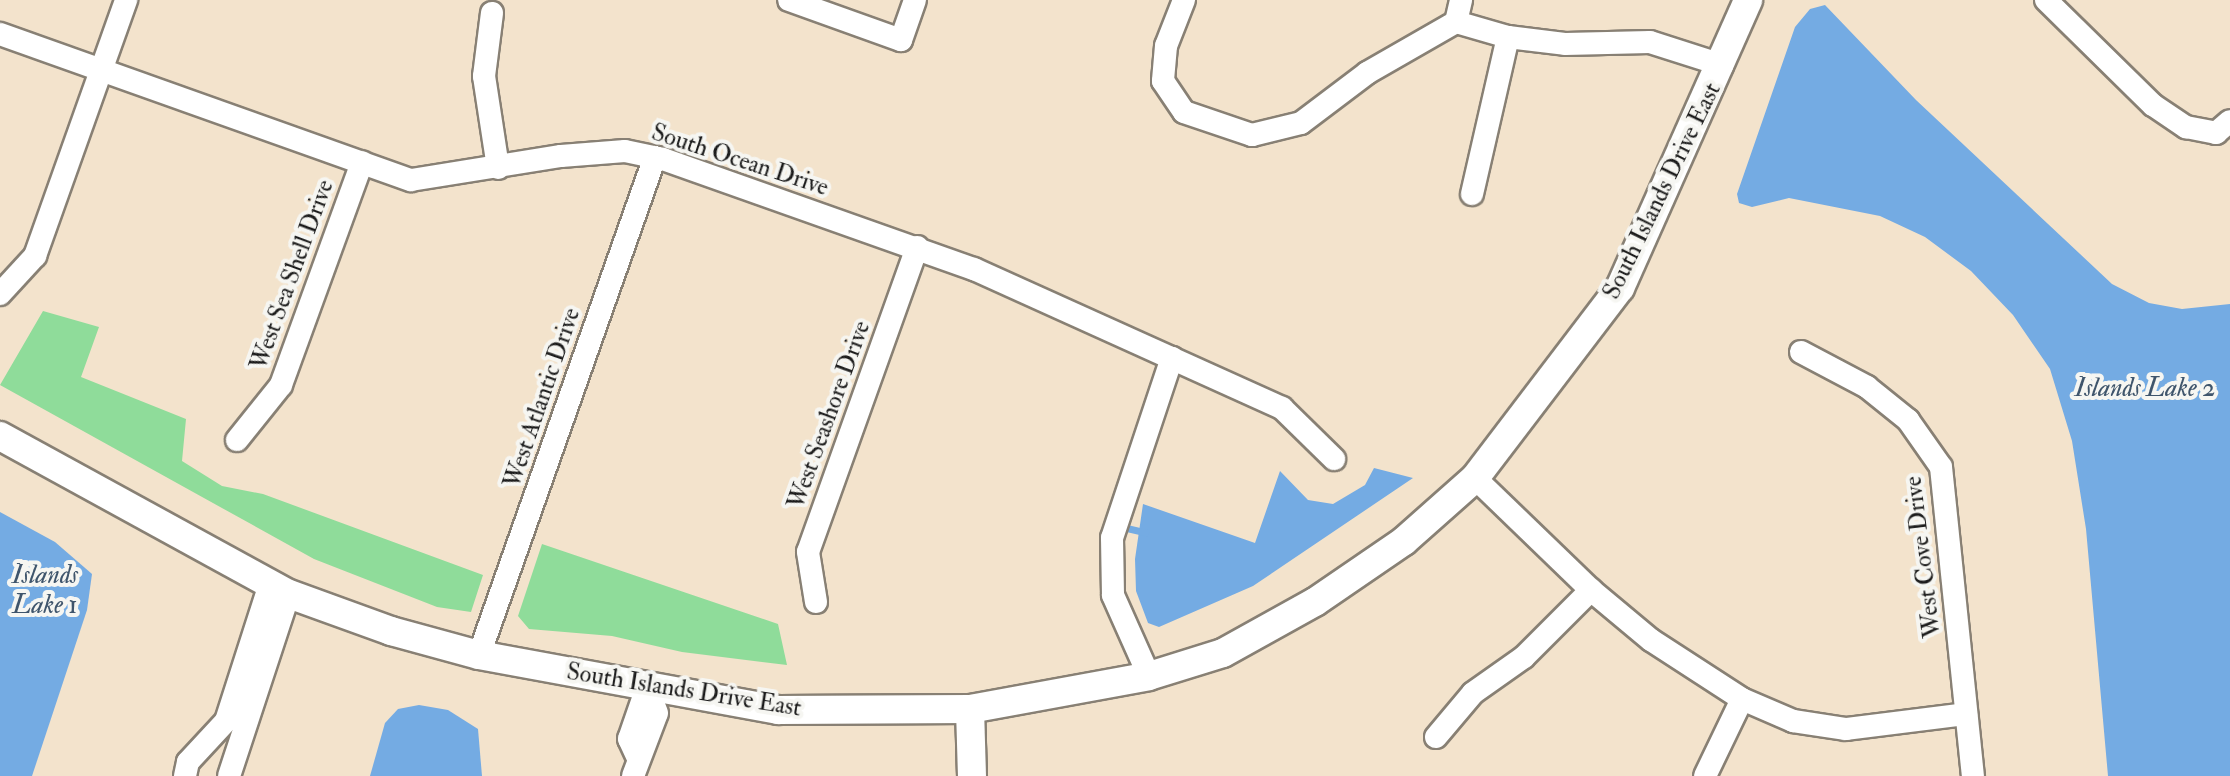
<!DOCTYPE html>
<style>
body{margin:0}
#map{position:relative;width:2230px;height:776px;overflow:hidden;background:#f3e3cc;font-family:"IM FELL Double Pica",serif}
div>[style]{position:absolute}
.green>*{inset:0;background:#8fdc9a}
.water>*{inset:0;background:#74abe3}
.stream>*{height:7px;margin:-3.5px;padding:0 3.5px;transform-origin:3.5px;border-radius:3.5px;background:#74abe3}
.roads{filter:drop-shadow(2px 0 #888074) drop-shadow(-2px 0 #888074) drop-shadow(0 2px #888074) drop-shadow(0 -2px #888074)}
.minor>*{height:22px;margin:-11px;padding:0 11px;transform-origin:11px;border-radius:11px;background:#fff}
.tertiary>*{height:28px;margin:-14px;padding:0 14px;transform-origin:14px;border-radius:14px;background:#fff}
span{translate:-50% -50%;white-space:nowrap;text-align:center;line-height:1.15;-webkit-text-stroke:8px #f6f6f2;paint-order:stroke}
.street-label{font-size:24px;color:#1c1c1c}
.water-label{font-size:26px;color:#3f556c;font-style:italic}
</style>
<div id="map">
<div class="green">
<div style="clip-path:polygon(43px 311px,99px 327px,81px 377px,186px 419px,182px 461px,222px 486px,263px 494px,483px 575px,471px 612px,437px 607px,314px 559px,0 385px)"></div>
<div style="clip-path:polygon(542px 544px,778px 624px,787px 665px,682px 652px,612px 636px,529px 629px,518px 616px)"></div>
</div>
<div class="water">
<div style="clip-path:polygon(1825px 5px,1916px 100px,2112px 284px,2149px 303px,2182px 309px,2230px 304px,2230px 776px,2108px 776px,2086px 529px,2072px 441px,2050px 369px,2013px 315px,1971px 271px,1925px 237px,1880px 216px,1789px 198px,1752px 207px,1739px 203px,1737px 194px,1795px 27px,1810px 9px)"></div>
<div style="clip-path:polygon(1374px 468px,1413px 478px,1253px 586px,1159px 627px,1148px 623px,1136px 591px,1135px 559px,1143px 504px,1255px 543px,1280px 471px,1308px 500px,1333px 504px,1365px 485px)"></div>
<div style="clip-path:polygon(0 512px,55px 542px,92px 574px,87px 610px,32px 776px,0 776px)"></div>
<div style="clip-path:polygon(419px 705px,448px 710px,478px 729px,482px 776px,370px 776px,385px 723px,398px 709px)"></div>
</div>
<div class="stream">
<div style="left:1118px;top:526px;width:28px;rotate:13deg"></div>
</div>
<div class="roads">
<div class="minor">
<div style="left:789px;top:0;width:119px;rotate:19.7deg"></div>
<div style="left:901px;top:40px;width:42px;rotate:-70.7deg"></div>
<div style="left:1184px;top:0;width:49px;rotate:111.4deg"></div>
<div style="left:1166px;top:46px;width:35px;rotate:95deg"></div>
<div style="left:1163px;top:81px;width:37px;rotate:56deg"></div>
<div style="left:1184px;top:112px;width:72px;rotate:18.7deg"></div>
<div style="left:1252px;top:135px;width:50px;rotate:-13.8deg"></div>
<div style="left:1301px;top:123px;width:83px;rotate:-37.1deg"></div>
<div style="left:1367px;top:73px;width:103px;rotate:-29.8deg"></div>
<div style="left:1456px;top:22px;width:54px;rotate:16.1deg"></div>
<div style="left:1508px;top:37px;width:57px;rotate:7deg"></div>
<div style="left:1565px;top:44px;width:85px;rotate:-1.3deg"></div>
<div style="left:1650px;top:42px;width:76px;rotate:17.7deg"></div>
<div style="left:2046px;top:0;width:150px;rotate:44.5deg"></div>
<div style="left:2153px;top:105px;width:40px;rotate:34deg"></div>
<div style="left:2186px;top:127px;width:31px;rotate:11deg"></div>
<div style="left:2216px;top:133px;width:18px;rotate:-41deg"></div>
<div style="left:492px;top:13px;width:64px;rotate:97.2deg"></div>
<div style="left:484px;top:76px;width:93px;rotate:81.3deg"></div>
<div style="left:1456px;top:22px;width:23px;rotate:-77deg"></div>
<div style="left:0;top:34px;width:436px;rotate:19.6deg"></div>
<div style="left:411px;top:180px;width:152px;rotate:-9.1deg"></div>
<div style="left:561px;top:156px;width:64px;rotate:-4.5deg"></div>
<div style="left:625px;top:151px;width:39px;rotate:12deg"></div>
<div style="left:663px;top:159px;width:330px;rotate:19.5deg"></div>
<div style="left:974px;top:269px;width:338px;rotate:24.3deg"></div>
<div style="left:1282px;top:408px;width:73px;rotate:44.4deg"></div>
<div style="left:1472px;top:194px;width:161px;rotate:-77.1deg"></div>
<div style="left:0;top:294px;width:52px;rotate:-47.4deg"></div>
<div style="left:35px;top:256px;width:272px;rotate:-70.4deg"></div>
<div style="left:1801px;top:352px;width:75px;rotate:27.9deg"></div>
<div style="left:1867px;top:387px;width:53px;rotate:38.8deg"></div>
<div style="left:1908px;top:420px;width:57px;rotate:54.9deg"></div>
<div style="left:1941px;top:467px;width:311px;rotate:84.1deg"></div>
<div style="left:237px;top:440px;width:70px;rotate:-51.3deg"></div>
<div style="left:281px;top:385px;width:237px;rotate:-70deg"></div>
<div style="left:1475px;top:478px;width:161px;rotate:44deg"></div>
<div style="left:1591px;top:590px;width:78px;rotate:39.8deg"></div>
<div style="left:1651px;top:640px;width:108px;rotate:33deg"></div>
<div style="left:1742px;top:699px;width:56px;rotate:23.3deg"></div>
<div style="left:1793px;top:721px;width:54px;rotate:8.6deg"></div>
<div style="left:1846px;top:729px;width:121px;rotate:-7.1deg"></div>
<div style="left:816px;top:602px;width:51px;rotate:-99.1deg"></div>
<div style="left:808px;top:552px;width:324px;rotate:-70.3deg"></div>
<div style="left:479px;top:655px;width:528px;rotate:-70.54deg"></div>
<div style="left:1149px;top:676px;width:89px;rotate:-114deg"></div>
<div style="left:1113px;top:595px;width:57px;rotate:-91deg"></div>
<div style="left:1112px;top:538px;width:190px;rotate:-71.6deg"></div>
<div style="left:1436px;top:737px;width:57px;rotate:-49.9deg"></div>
<div style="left:1473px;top:693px;width:62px;rotate:-35.2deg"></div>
<div style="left:1524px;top:657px;width:95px;rotate:-45deg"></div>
<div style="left:637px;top:756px;width:19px;rotate:-115deg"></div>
<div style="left:629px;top:739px;width:55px;rotate:-70.9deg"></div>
<div style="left:185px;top:776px;width:14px;rotate:-78deg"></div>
<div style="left:188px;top:762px;width:56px;rotate:-47.2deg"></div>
<div style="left:226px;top:721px;width:144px;rotate:-72.2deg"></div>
<div style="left:229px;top:776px;width:192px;rotate:-71.8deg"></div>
<div style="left:633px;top:776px;width:67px;rotate:-69.1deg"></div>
<div style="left:657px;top:713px;width:28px;rotate:-111deg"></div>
<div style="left:1705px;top:776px;width:85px;rotate:-64.3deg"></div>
</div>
<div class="tertiary">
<div style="left:0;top:436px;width:329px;rotate:28.7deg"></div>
<div style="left:289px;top:594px;width:109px;rotate:19.9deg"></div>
<div style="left:391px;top:631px;width:91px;rotate:15.3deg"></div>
<div style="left:479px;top:655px;width:304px;rotate:10.4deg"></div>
<div style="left:778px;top:710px;width:192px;rotate:-0.3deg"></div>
<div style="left:970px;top:709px;width:182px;rotate:-10.4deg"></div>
<div style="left:1149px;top:676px;width:77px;rotate:-17.3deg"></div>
<div style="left:1223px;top:653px;width:105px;rotate:-29deg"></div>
<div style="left:1315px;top:602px;width:108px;rotate:-34.4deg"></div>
<div style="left:1404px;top:541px;width:95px;rotate:-41.6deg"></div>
<div style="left:1475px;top:478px;width:239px;rotate:-52.7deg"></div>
<div style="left:1620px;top:288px;width:315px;rotate:-66deg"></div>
<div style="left:970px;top:709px;width:67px;rotate:88.3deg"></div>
</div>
</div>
<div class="street-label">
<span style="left:740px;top:160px;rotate:18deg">South Ocean Drive</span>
<span style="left:1662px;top:191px;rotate:-64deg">South Islands Drive East</span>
<span style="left:292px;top:275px;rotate:-70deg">West Sea Shell Drive</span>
<span style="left:542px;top:398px;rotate:-71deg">West Atlantic Drive</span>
<span style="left:829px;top:415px;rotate:-70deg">West Seashore Drive</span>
<span style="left:1923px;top:557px;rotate:-97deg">West Cove Drive</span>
<span style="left:684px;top:690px;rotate:9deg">South Islands Drive East</span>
</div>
<div class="water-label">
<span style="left:2145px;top:389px">Islands Lake 2</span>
<span style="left:45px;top:591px">Islands<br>Lake 1</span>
</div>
</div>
